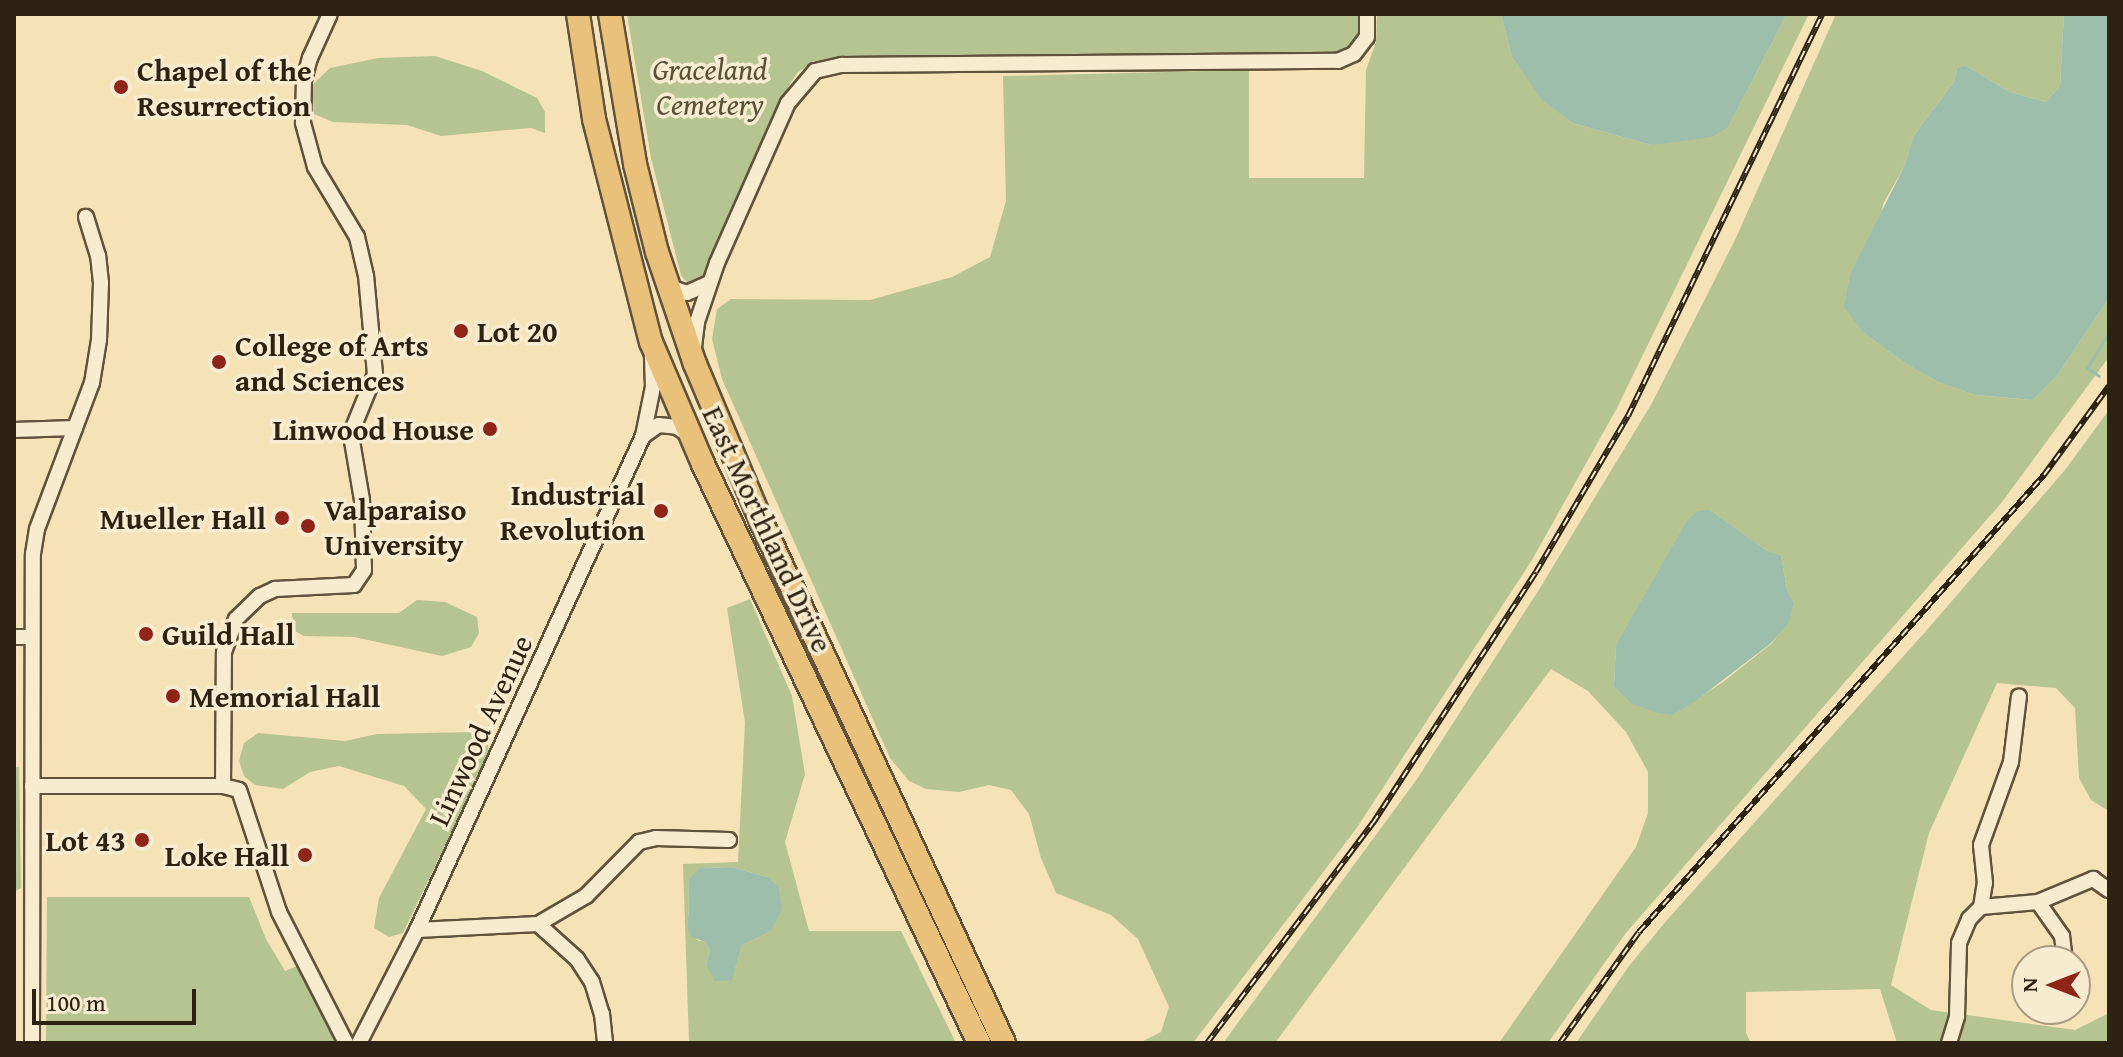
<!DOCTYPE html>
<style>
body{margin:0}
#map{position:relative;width:2123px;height:1057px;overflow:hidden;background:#f5e2b6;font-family:"Gentium Book Plus",serif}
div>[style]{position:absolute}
.green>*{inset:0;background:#b6c492}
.water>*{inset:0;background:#9dbeab}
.stream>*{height:3px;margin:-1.5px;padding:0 1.5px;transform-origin:1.5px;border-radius:1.5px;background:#9dbeab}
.roads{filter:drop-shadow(2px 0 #60523b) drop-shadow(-2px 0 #60523b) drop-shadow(0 2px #60523b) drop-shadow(0 -2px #60523b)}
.minor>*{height:14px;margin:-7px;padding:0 7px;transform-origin:7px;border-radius:7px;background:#f8ecd0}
.highway>*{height:22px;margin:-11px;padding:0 11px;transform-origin:11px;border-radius:11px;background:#eac17b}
.rail>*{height:6px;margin-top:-3px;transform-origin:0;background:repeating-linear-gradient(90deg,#f8ecd0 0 9px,#2e2212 0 18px);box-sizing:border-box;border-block:2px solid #2e2212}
.dots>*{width:22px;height:22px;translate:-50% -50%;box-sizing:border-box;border:4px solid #f8ecd0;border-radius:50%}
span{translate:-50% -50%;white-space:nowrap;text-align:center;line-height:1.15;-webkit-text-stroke:7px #f8ecd0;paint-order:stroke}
.park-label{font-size:30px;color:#575338;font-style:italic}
.poi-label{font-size:30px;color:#2e2212;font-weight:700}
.left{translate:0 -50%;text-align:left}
.right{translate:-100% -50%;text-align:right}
.street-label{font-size:30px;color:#2e2212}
.frame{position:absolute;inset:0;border:16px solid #2e2212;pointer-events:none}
.north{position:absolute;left:2011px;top:945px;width:80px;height:80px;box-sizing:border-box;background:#f8ecd0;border:2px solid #a79b84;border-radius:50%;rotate:270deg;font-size:22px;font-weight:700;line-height:32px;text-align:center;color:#2e2212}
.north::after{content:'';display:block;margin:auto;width:28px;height:36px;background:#8f2418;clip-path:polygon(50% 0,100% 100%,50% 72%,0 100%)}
.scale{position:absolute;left:32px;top:989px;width:164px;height:36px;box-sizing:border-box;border:4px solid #2e2212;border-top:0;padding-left:10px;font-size:24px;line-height:28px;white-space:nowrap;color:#2e2212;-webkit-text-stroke:6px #f8ecd0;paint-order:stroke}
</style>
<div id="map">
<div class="green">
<div style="clip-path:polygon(627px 14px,1361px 14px,1362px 24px,1354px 44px,1330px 55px,814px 61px,797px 73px,791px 82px,702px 281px,690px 286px,681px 275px,651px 158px)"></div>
<div style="clip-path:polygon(1377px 14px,1501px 14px,1512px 57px,1543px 100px,1572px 123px,1651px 145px,1728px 127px,1787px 14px,1809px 14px,1617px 408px,1532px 560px,1356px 829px,1193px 1043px,1139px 1043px,1161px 1032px,1169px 1007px,1138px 939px,1111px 915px,1056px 893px,1041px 858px,1029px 814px,1011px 790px,989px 785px,959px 792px,926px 789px,909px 781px,890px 758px,722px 379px,712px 339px,717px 309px,731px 299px,870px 300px,952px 277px,990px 257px,1006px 201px,1003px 76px,1249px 70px,1249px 178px,1364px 178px,1366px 70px,1376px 42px)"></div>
<div style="clip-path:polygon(evenodd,1836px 14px,2064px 14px,2060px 86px,2046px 102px,2010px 92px,1965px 65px,1957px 68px,1954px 82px,1914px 135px,1904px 167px,1883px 204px,1864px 333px,1906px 364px,1938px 382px,1975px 395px,2033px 400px,2056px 377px,2109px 298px,2109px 357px,2002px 502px,1625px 934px,1548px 1043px,1499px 1043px,1636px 847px,1648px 813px,1648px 772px,1626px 732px,1588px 691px,1551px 669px,1275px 1043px,1223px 1043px,1417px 779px,1540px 588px,1652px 403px,1734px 242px,1836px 14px,1710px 510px,1766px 550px,1781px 555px,1787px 590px,1794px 603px,1787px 624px,1771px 644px,1723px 682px,1672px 715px,1614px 686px,1616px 645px,1710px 510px)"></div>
<div style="clip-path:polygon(435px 56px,482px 71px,537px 98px,545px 112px,545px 133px,531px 128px,441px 136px,407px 125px,333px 122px,314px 114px,312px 85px,330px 68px,378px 58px)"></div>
<div style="clip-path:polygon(2109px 410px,2109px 811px,2091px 800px,2079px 778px,2075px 708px,2056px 688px,1997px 683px,1929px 833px,1891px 985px,1931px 1010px,2075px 1030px,2109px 1013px,2109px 1043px,1897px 1043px,1880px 989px,1746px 992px,1746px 1033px,1751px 1043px,1576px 1043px,1629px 966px,1667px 920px,1926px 631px,2065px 470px)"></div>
<div style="clip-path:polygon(evenodd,750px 599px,792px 696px,805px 774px,785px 842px,809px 931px,901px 931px,956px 1043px,689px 1043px,683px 864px,738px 862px,745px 722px,727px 608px,750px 599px,732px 867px,767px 877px,771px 931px,742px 945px,734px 972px,706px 965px,710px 950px,705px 942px,697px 940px,688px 915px,689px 885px,700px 868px,732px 867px)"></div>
<div style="clip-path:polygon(417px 600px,445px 602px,477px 617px,479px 633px,471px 647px,442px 656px,354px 637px,304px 636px,293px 630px,292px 613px,399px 613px)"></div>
<div style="clip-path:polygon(473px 732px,487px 740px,489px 754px,403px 933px,389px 937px,374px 928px,379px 898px,426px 809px,404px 786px,339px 766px,310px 772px,283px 789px,255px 785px,244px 776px,239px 761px,244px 743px,258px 733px,345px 741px,377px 734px)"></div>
<div style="clip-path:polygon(14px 767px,19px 767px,21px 888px,14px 892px)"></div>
<div style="clip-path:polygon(47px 897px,249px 897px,266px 939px,285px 971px,297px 966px,331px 1028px,335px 1043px,46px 1043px)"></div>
</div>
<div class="water">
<div style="clip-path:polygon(1501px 14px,1787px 14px,1728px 127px,1712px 137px,1651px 145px,1572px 123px,1542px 100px,1512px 57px)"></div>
<div style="clip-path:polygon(2064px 14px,2109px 14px,2109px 298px,2056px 377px,2033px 400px,1975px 395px,1938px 382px,1906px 364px,1864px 333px,1844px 307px,1851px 272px,1904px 167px,1914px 135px,1954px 82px,1957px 68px,1965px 65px,2010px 92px,2046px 102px,2060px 86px)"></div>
<div style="clip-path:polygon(1710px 510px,1766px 550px,1781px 555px,1787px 590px,1794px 603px,1788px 624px,1770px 644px,1694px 702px,1672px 715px,1658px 713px,1632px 704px,1614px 686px,1616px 645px,1688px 519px,1698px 511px)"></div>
<div style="clip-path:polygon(732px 867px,767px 877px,778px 886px,782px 908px,771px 931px,742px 945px,732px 980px,715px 981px,706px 965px,710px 950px,705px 942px,690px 936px,688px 927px,689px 879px,700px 868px)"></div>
</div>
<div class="stream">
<div style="left:2099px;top:376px;width:14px;rotate:-146deg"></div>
<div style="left:2087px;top:368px;width:42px;rotate:-58.6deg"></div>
</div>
<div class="roads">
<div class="minor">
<div style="left:667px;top:286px;width:21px;rotate:19deg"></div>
<div style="left:687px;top:293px;width:24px;rotate:-24deg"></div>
<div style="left:694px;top:347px;width:25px;rotate:-83deg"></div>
<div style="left:697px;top:322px;width:62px;rotate:-71.3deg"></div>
<div style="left:717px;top:263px;width:175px;rotate:-66.1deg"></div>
<div style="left:788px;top:103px;width:42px;rotate:-49.8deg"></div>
<div style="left:815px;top:71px;width:28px;rotate:-13deg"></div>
<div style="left:842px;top:65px;width:496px;rotate:-0.5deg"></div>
<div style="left:1338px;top:61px;width:17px;rotate:-24deg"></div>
<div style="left:1354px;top:54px;width:21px;rotate:-53deg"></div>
<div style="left:1367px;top:37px;width:23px;rotate:-90deg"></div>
<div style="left:14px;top:430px;width:61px;rotate:-1.9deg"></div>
<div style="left:643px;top:436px;width:19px;rotate:-35deg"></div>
<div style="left:659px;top:425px;width:18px;rotate:6deg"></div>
<div style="left:677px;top:427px;width:14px;rotate:34deg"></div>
<div style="left:14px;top:637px;width:18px"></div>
<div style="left:32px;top:786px;width:191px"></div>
<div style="left:223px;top:786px;width:16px;rotate:14deg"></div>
<div style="left:239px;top:790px;width:128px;rotate:71.8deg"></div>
<div style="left:279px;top:912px;width:147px;rotate:62.9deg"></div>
<div style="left:223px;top:786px;width:134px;rotate:-89.6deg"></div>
<div style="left:224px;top:652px;width:35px;rotate:-70deg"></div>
<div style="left:236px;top:619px;width:33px;rotate:-44deg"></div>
<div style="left:260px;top:596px;width:17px;rotate:-25deg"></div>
<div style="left:275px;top:589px;width:79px;rotate:-2.9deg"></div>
<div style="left:354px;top:585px;width:18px;rotate:-56deg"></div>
<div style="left:364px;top:570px;width:70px;rotate:-91.6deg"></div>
<div style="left:362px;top:500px;width:60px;rotate:-99.6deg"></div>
<div style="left:352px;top:441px;width:13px;rotate:-86deg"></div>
<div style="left:353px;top:428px;width:58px;rotate:-67.8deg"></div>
<div style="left:375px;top:374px;width:98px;rotate:-95.2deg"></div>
<div style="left:366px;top:276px;width:40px;rotate:-103deg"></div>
<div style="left:357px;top:237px;width:82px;rotate:-121deg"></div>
<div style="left:315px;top:167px;width:46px;rotate:-105.3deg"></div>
<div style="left:303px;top:123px;width:43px;rotate:-88.7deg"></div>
<div style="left:304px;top:80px;width:23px;rotate:-75deg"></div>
<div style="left:310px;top:58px;width:48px;rotate:-65.6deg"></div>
<div style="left:2038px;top:902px;width:42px;rotate:54.8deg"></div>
<div style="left:2062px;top:936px;width:25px;rotate:83deg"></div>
<div style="left:1981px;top:907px;width:57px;rotate:-5deg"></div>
<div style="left:2038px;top:902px;width:60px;rotate:-22.7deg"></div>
<div style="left:2093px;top:879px;width:19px;rotate:35deg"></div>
<div style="left:538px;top:924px;width:52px;rotate:41.9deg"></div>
<div style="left:577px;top:959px;width:27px;rotate:57deg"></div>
<div style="left:592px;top:982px;width:34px;rotate:73deg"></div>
<div style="left:602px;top:1014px;width:29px;rotate:84deg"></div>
<div style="left:417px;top:930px;width:121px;rotate:-2.8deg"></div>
<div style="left:538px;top:924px;width:56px;rotate:-30.3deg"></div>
<div style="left:586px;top:896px;width:76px;rotate:-45.5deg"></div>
<div style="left:639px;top:842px;width:17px;rotate:-13deg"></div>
<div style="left:656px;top:838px;width:73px;rotate:1.6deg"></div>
<div style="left:32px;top:1043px;width:489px;rotate:-89.9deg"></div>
<div style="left:33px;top:554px;width:25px;rotate:-81deg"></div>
<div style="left:37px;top:529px;width:156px;rotate:-69.4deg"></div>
<div style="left:92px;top:383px;width:44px;rotate:-80.8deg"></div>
<div style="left:99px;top:340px;width:57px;rotate:-88deg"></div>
<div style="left:101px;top:283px;width:27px;rotate:-96deg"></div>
<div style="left:98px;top:256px;width:41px;rotate:-107.1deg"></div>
<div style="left:359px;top:1043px;width:127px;rotate:-62.8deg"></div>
<div style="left:417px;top:930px;width:543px;rotate:-65.42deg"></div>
<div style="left:643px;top:436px;width:50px;rotate:-78.5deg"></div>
<div style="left:653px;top:387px;width:31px;rotate:-92deg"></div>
<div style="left:1949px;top:1043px;width:28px;rotate:-73deg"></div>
<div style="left:1957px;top:1016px;width:73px;rotate:-88.4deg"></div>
<div style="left:1959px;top:943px;width:26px;rotate:-67deg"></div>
<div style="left:1969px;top:919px;width:17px;rotate:-45deg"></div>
<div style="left:1981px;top:907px;width:24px;rotate:-81deg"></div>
<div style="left:1985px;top:883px;width:38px;rotate:-96deg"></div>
<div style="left:1981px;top:845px;width:88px;rotate:-70.1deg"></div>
<div style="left:2011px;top:762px;width:66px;rotate:-83.1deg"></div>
</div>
<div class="highway">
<div style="left:578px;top:14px;width:106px;rotate:81.3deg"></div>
<div style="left:594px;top:119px;width:230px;rotate:75.7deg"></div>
<div style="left:651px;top:342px;width:133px;rotate:66.9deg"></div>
<div style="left:703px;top:464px;width:641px;rotate:64.51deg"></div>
<div style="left:610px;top:14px;width:152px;rotate:80.5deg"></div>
<div style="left:635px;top:164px;width:91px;rotate:76deg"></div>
<div style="left:657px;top:252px;width:118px;rotate:71.3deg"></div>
<div style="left:695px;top:364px;width:170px;rotate:67.2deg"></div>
<div style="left:761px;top:521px;width:576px;rotate:65.04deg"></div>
</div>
</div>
<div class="rail">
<div style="left:1207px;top:1043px;width:276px;rotate:-53deg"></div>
<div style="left:1373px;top:823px;width:299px;rotate:-57deg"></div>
<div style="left:1536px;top:572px;width:181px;rotate:-59.5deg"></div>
<div style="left:1628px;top:416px;width:446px;rotate:-64.2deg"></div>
<div style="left:1560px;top:1043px;width:136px;rotate:-54.6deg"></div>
<div style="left:1639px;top:932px;width:611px;rotate:-48.45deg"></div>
<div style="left:2044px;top:475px;width:110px;rotate:-53.9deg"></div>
</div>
<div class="dots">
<div style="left:121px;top:87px;background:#8f2418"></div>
<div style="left:461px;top:331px;background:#8f2418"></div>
<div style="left:219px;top:362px;background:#8f2418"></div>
<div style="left:490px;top:429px;background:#8f2418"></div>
<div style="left:661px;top:511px;background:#8f2418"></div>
<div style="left:282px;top:518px;background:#8f2418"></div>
<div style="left:308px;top:526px;background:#8f2418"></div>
<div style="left:146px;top:634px;background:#8f2418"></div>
<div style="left:173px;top:696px;background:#8f2418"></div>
<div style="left:142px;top:840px;background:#8f2418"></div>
<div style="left:305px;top:855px;background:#8f2418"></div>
</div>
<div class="park-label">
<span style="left:710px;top:86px">Graceland<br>Cemetery</span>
</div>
<div class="poi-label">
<span class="left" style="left:137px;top:87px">Chapel of the<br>Resurrection</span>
<span class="left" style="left:477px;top:331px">Lot 20</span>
<span class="left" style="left:235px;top:362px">College of Arts<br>and Sciences</span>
<span class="right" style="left:474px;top:429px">Linwood House</span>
<span class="right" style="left:645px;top:511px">Industrial<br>Revolution</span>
<span class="left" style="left:324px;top:526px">Valparaiso<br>University</span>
<span class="right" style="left:266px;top:518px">Mueller Hall</span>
<span class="left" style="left:162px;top:634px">Guild Hall</span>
<span class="left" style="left:189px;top:696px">Memorial Hall</span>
<span class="right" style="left:126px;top:840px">Lot 43</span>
<span class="right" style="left:289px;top:855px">Loke Hall</span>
</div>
<div class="street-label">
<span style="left:768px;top:529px;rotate:65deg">East Morthland Drive</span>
<span style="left:480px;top:730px;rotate:-65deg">Linwood Avenue</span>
</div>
<div class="frame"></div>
<div class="north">N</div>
<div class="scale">100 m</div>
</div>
